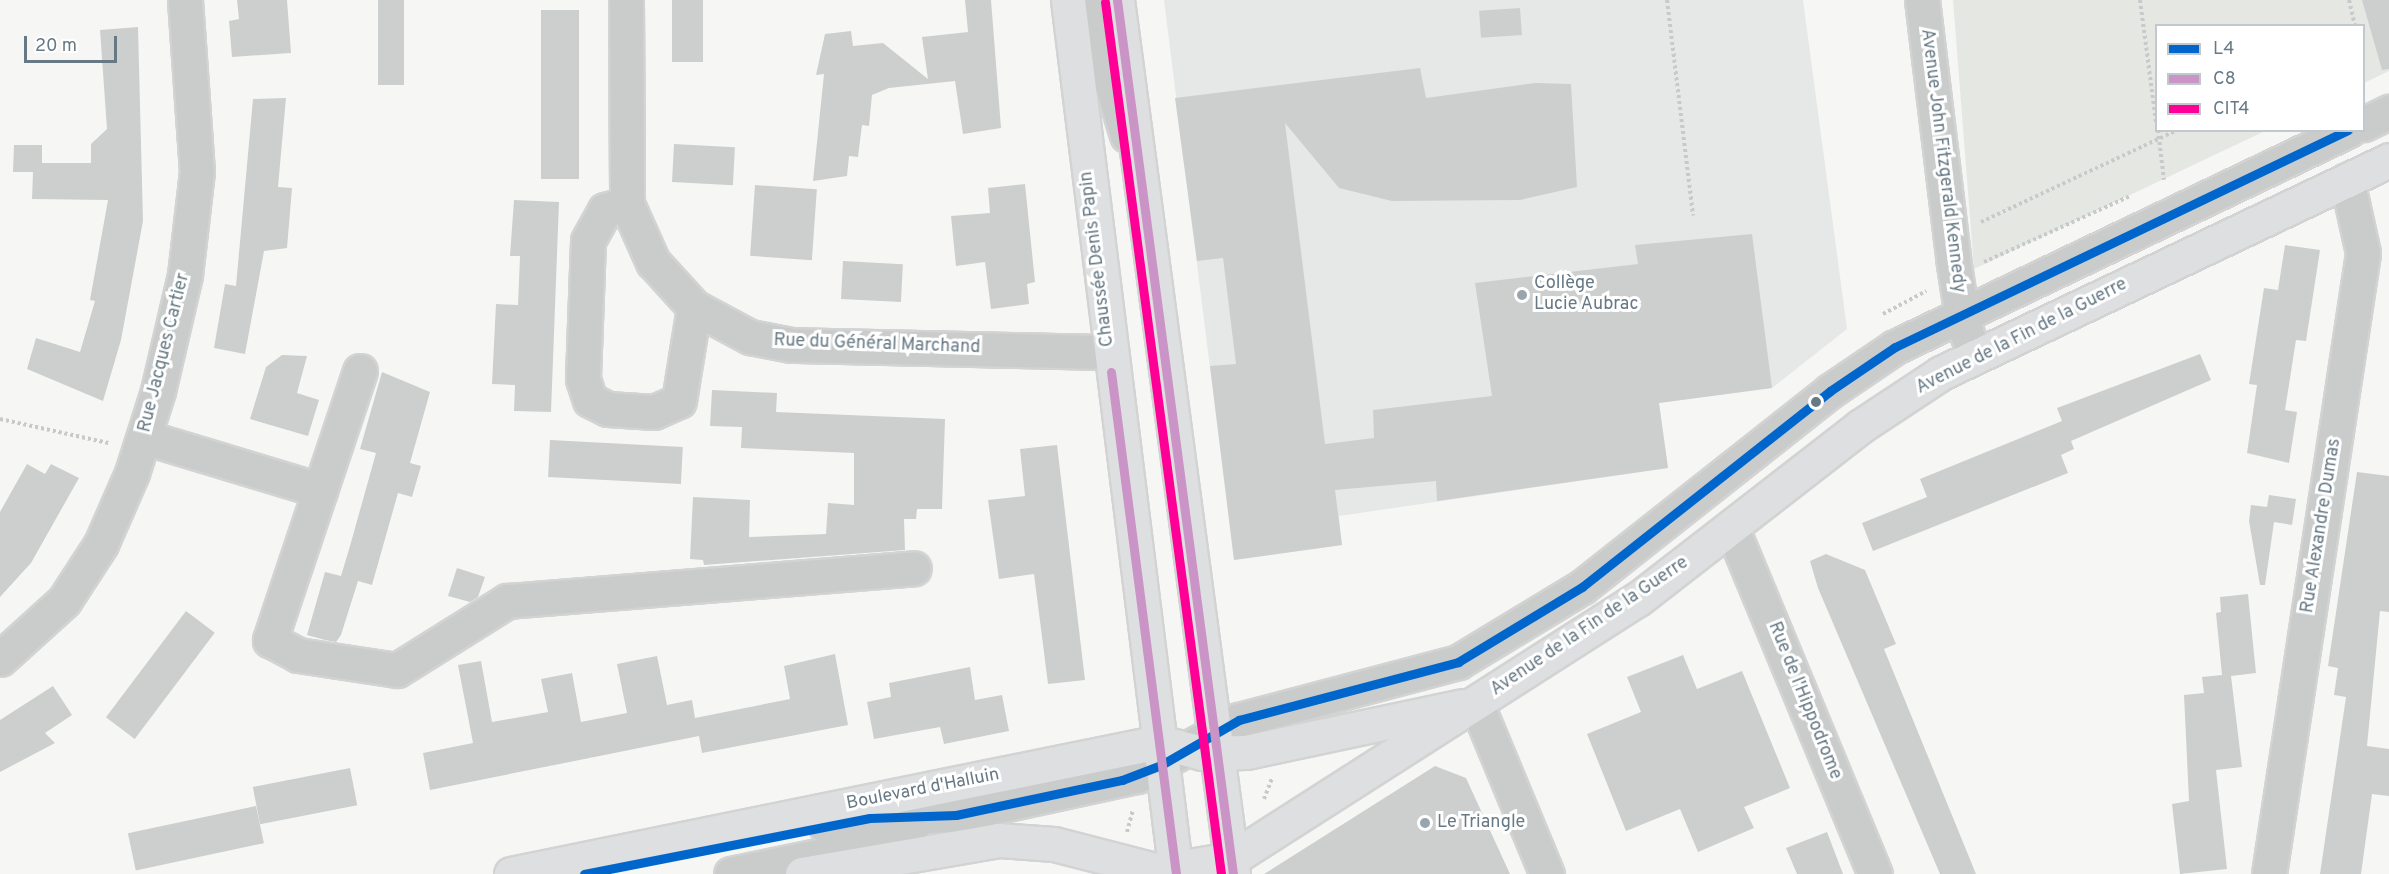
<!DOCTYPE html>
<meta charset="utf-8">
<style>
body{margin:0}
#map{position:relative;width:2389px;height:874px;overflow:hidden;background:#f6f6f5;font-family:Overpass,sans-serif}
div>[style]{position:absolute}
.built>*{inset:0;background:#e6e7e7}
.green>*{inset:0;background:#e5e8e2}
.building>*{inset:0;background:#cdcfcf;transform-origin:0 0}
.path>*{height:4px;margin-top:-2px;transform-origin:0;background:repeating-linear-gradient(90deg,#c8c9ca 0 3px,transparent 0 6px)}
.roads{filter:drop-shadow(2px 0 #d3d3d3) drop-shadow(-2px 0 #d3d3d3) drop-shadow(0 2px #d3d3d3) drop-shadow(0 -2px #d3d3d3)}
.minor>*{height:33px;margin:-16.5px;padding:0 16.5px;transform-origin:16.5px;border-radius:16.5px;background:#cacccc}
.major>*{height:33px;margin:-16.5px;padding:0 16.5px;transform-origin:16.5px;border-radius:16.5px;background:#dedfe0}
.bus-1>*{height:9px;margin:-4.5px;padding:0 4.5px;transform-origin:4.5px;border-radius:4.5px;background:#06c}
.bus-2>*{height:9px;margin:-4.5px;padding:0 4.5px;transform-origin:4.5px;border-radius:4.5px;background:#ca94c6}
.bus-3>*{height:9px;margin:-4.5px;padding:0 4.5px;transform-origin:4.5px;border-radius:4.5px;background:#ff0096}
.dots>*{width:16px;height:16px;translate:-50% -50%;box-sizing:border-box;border:3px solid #fff;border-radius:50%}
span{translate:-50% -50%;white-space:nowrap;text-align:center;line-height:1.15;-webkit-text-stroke:6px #fff;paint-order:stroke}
.street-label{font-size:18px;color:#677984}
.poi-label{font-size:18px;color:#677984}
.left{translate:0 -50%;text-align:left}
.legend{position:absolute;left:2155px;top:24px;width:210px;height:108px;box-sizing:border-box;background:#fff;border:2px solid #c2c9ce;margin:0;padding:8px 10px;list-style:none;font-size:18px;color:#677984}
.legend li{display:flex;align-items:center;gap:12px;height:30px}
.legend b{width:30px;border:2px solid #c2c9ce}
.scale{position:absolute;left:24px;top:36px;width:93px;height:27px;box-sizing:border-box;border:3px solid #677984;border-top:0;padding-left:8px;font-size:18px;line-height:21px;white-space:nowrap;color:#677984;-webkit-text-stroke:4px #fff;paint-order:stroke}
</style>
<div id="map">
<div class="built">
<div style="clip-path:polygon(1164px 0,1803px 0,1847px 329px,1772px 388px,1659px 403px,1668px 468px,1339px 516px,1342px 545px,1234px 560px)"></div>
</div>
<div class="green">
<div style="clip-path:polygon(1953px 0,2389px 0,2389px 71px,2364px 83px,2364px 26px,2156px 26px,2156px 130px,2265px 131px,1974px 269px)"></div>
</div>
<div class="building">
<div style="clip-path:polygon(237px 0,287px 0,291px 53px,232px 57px,229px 21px,239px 19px)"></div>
<div style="left:378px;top:0;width:26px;height:85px"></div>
<div style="left:672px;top:0;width:31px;height:62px"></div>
<div style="clip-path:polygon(965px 0,991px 0,1001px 128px,963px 134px,955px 81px,889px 88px,872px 95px,869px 126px,862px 125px,858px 157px,849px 156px,847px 176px,813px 181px,824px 74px,816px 75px,825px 34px,851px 31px,853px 46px,883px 43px,928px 79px,922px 37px,968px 32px)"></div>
<div style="clip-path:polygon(2362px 0,2389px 0,2389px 69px,2382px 70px)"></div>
<div style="left:1520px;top:8px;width:27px;height:41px;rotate:86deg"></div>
<div style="left:579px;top:10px;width:169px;height:38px;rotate:90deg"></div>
<div style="clip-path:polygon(138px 27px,143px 221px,121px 340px,103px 401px,27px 369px,36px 338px,80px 352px,95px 301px,90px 300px,108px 200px,32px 199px,33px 172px,13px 172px,14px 145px,42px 145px,42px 163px,91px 163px,91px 144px,107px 129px,100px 30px)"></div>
<div style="clip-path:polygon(1420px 68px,1426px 98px,1535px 83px,1571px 84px,1577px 187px,1520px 200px,1392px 201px,1339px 188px,1285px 123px,1325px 444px,1374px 438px,1373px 410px,1492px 396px,1475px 283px,1638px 264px,1635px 245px,1752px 234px,1772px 388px,1659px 403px,1668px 468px,1437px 501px,1436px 481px,1335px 490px,1342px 545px,1234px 560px,1210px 366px,1236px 364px,1223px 258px,1197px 261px,1175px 98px)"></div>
<div style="clip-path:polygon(286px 98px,278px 187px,292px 188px,287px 248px,264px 251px,245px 354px,214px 348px,225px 284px,236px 286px,253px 99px)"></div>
<div style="left:674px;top:144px;width:61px;height:38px;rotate:3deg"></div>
<div style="clip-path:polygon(1025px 184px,1035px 282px,1027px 284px,1029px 304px,991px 309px,985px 262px,956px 266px,951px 216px,990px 213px,988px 188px)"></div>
<div style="left:755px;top:185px;width:62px;height:71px;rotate:4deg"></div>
<div style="clip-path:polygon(514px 200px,559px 202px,551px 412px,514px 411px,515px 385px,492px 384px,496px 304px,518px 305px,520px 256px,510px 256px)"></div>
<div style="clip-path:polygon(2285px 245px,2320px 250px,2306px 341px,2296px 340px,2285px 410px,2297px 412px,2289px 463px,2247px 453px,2257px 385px,2249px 384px,2264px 288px,2278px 290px)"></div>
<div style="left:843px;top:261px;width:60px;height:38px;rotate:3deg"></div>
<div style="clip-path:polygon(2200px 354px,2211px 380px,2071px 441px,2074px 449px,2061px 455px,2068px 473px,1873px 551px,1862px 523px,1927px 497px,1920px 479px,2062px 421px,2057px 408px)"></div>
<div style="clip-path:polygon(282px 355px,307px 356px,297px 393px,319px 400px,308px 436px,250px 419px,266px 367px)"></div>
<div style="clip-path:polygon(382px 372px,430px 392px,410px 463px,421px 466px,412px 497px,398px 493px,372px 585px,358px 581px,341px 635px,336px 642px,325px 640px,307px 635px,325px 572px,341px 576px,350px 546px,376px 453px,360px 449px)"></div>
<div style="clip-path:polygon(712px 390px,777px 393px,776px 412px,945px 419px,942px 509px,917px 509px,916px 519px,904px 519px,905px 550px,704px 565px,703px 560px,690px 559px,693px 497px,750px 500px,749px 537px,826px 534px,828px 503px,854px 505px,854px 453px,741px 448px,742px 427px,710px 426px)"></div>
<div style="left:550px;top:440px;width:133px;height:37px;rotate:3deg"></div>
<div style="clip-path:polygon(1057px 445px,1085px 680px,1048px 684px,1034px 574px,999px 579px,988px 500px,1025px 496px,1020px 449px)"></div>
<div style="clip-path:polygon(27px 464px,45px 474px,51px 464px,79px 478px,31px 563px,0 597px,0 512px)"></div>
<div style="clip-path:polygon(2357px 472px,2389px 476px,2389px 612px,2380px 611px,2367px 746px,2389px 749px,2389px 796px,2372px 794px,2361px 874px,2320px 874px,2346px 697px,2334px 695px,2338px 668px,2328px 666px)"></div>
<div style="clip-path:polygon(2269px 495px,2296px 499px,2292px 525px,2274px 522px,2265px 585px,2260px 585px,2249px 521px,2251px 505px,2267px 507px)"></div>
<div style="clip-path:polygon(1826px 554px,1865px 570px,1896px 644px,1884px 649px,1976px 874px,1940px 874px,1818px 588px,1810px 561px)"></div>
<div style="clip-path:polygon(457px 568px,485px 577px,478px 597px,470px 602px,448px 596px)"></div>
<div style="clip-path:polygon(2248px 594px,2256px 673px,2231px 676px,2242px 767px,2216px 770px,2227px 869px,2180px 874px,2172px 804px,2189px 801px,2184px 695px,2204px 693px,2202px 677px,2222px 675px,2216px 613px,2221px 612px,2220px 597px)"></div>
<div style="left:186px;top:611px;width:36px;height:133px;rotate:37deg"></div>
<div style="clip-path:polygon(835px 654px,848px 725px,702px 753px,699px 736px,430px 790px,423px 753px,473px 743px,458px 665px,481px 661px,492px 722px,548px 712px,541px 679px,572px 673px,581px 722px,627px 713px,617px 664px,657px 656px,667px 705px,692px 700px,695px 718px,790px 699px,784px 666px)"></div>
<div style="clip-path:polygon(1683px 655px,1697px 689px,1742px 671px,1790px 788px,1744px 807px,1754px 828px,1698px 852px,1680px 809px,1626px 831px,1587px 734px,1641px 712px,1627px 677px)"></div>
<div style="clip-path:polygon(970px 667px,975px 700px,1002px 695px,1009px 731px,944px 744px,940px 727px,874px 739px,867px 702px,891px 697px,889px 683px)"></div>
<div style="clip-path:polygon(53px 686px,72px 715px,45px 733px,55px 743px,0 772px,0 720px)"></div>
<div style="clip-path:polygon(1435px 766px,1466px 778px,1510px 874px,1264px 874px)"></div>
<div style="left:350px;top:768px;width:38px;height:99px;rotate:79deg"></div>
<div style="left:256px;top:806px;width:38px;height:131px;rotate:78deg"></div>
<div style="clip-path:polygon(1827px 832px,1843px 874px,1797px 874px,1786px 848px)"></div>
</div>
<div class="path">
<div style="left:1667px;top:0;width:217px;rotate:83.1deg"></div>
<div style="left:2140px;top:0;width:123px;rotate:82.5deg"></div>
<div style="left:2349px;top:0;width:27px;rotate:77deg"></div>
<div style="left:2158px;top:130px;width:50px;rotate:83.2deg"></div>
<div style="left:1981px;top:222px;width:217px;rotate:-25.1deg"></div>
<div style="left:1984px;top:262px;width:160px;rotate:-24.3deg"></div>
<div style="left:1883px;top:314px;width:49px;rotate:-28.1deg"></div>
<div style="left:0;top:419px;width:111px;rotate:12.5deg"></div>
<div style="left:1264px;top:799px;width:22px;rotate:-69deg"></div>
<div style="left:1127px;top:832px;width:23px;rotate:-75deg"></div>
</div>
<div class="roads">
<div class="minor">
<div style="left:626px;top:0;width:204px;rotate:89.7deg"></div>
<div style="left:627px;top:204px;width:64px;rotate:65.9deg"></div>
<div style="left:653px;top:262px;width:61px;rotate:47.7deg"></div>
<div style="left:694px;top:307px;width:64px;rotate:28.2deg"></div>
<div style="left:750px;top:337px;width:42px;rotate:11deg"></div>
<div style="left:791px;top:345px;width:318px;rotate:1.3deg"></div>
<div style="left:1098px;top:0;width:74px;rotate:82.2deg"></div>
<div style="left:1108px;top:73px;width:65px;rotate:73deg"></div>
<div style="left:1922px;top:0;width:260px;rotate:83.1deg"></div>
<div style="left:1953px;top:258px;width:66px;rotate:81.3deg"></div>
<div style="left:1963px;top:323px;width:35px;rotate:70deg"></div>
<div style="left:2364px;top:124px;width:28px;rotate:-26deg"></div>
<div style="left:627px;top:204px;width:23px;rotate:165deg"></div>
<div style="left:605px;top:210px;width:35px;rotate:119deg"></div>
<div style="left:588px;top:241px;width:138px;rotate:92.1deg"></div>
<div style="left:583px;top:379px;width:22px;rotate:72deg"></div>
<div style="left:590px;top:400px;width:20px;rotate:27deg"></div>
<div style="left:608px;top:409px;width:46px;rotate:3.7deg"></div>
<div style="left:654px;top:412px;width:27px;rotate:-24deg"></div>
<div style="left:679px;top:401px;width:95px;rotate:-80.9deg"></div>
<div style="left:360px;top:371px;width:284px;rotate:108.5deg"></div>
<div style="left:270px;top:640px;width:32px;rotate:28deg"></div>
<div style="left:298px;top:655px;width:100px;rotate:8.6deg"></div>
<div style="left:397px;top:670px;width:130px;rotate:-32.1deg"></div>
<div style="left:507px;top:601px;width:408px;rotate:-4.6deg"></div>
<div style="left:144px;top:437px;width:184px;rotate:16.8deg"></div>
<div style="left:1732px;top:529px;width:373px;rotate:67.5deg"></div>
<div style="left:0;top:659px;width:86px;rotate:-42.2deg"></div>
<div style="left:64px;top:601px;width:68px;rotate:-57deg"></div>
<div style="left:101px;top:544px;width:77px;rotate:-66.4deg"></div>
<div style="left:132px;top:473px;width:86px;rotate:-72.4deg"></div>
<div style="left:158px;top:391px;width:119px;rotate:-76.9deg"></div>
<div style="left:185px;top:275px;width:104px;rotate:-83.4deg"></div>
<div style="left:197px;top:172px;width:172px;rotate:-94deg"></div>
<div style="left:1476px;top:703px;width:185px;rotate:67.5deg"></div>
<div style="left:826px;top:826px;width:45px;rotate:-10.3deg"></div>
<div style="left:870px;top:818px;width:86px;rotate:-2deg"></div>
<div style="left:956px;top:815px;width:185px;rotate:-12.2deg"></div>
<div style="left:1137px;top:776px;width:116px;rotate:-28.8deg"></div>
<div style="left:1239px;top:720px;width:227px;rotate:-14.8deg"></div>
<div style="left:1458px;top:662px;width:145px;rotate:-31.2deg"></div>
<div style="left:1582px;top:587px;width:316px;rotate:-38.3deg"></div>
<div style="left:1830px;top:391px;width:78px;rotate:-34.1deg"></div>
<div style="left:1895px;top:347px;width:503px;rotate:-25.55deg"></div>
<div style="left:731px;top:874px;width:127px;rotate:-11.8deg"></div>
<div style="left:855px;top:848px;width:64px;rotate:-22.1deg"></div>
<div style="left:2269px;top:874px;width:628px;rotate:-81.39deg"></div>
<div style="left:2363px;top:253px;width:75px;rotate:-102.4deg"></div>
</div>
<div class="major">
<div style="left:1068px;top:0;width:881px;rotate:82.96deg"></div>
<div style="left:1117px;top:0;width:882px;rotate:82.44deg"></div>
<div style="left:511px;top:874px;width:661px;rotate:-11.51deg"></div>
<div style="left:1159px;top:742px;width:44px;rotate:14.3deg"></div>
<div style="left:1202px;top:753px;width:44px;rotate:-1.3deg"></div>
<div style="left:1246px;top:752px;width:221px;rotate:-12deg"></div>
<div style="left:802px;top:874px;width:200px;rotate:-9.8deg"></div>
<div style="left:999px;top:840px;width:55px;rotate:4.2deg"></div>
<div style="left:1054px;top:844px;width:108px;rotate:14.4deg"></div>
<div style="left:1159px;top:871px;width:73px;rotate:-9.5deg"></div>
<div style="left:1231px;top:859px;width:483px;rotate:-32.6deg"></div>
<div style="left:1638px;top:599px;width:282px;rotate:-37.8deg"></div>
<div style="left:1861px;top:426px;width:96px;rotate:-33.5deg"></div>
<div style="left:1941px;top:373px;width:496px;rotate:-25.4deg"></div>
</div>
</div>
<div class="bus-1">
<div style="left:584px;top:874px;width:291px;rotate:-11.1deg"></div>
<div style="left:870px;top:818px;width:86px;rotate:-2deg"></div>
<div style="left:956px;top:815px;width:170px;rotate:-11.9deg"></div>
<div style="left:1122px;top:780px;width:42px;rotate:-21deg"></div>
<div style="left:1161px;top:765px;width:90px;rotate:-30deg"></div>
<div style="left:1239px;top:720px;width:227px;rotate:-14.8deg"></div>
<div style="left:1458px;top:662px;width:145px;rotate:-31.2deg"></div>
<div style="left:1582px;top:587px;width:316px;rotate:-38.3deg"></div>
<div style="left:1830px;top:391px;width:78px;rotate:-34.1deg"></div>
<div style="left:1895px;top:347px;width:502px;rotate:-25.6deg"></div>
</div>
<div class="bus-2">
<div style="left:1117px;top:0;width:882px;rotate:82.44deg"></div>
<div style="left:1111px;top:372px;width:506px;rotate:82.62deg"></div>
</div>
<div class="bus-3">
<div style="left:1105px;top:2px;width:880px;rotate:82.42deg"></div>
</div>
<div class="dots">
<div style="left:1522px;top:295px;background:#99a5ac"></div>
<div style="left:1816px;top:402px;background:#677984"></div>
<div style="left:1425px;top:823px;background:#99a5ac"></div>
</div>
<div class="street-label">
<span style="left:1942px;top:161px;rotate:83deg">Avenue John Fitzgerald Kennedy</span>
<span style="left:1098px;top:259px;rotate:-97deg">Chaussée Denis Papin</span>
<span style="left:2022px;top:337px;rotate:-27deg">Avenue de la Fin de la Guerre</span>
<span style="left:877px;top:345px;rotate:2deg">Rue du Général Marchand</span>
<span style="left:165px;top:353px;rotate:-76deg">Rue Jacques Cartier</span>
<span style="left:2322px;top:526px;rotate:-81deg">Rue Alexandre Dumas</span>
<span style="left:1590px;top:627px;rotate:-34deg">Avenue de la Fin de la Guerre</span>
<span style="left:1804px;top:701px;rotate:68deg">Rue de l'Hippodrome</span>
<span style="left:923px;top:790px;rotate:-11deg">Boulevard d'Halluin</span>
</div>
<div class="poi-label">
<span class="left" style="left:1534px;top:295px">Collège<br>Lucie Aubrac</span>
<span class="left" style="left:1437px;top:823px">Le Triangle</span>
</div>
<ul class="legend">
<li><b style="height:8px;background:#06c"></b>L4</li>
<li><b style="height:8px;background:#ca94c6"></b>C8</li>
<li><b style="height:8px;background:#ff0096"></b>CIT4</li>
</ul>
<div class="scale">20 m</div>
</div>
